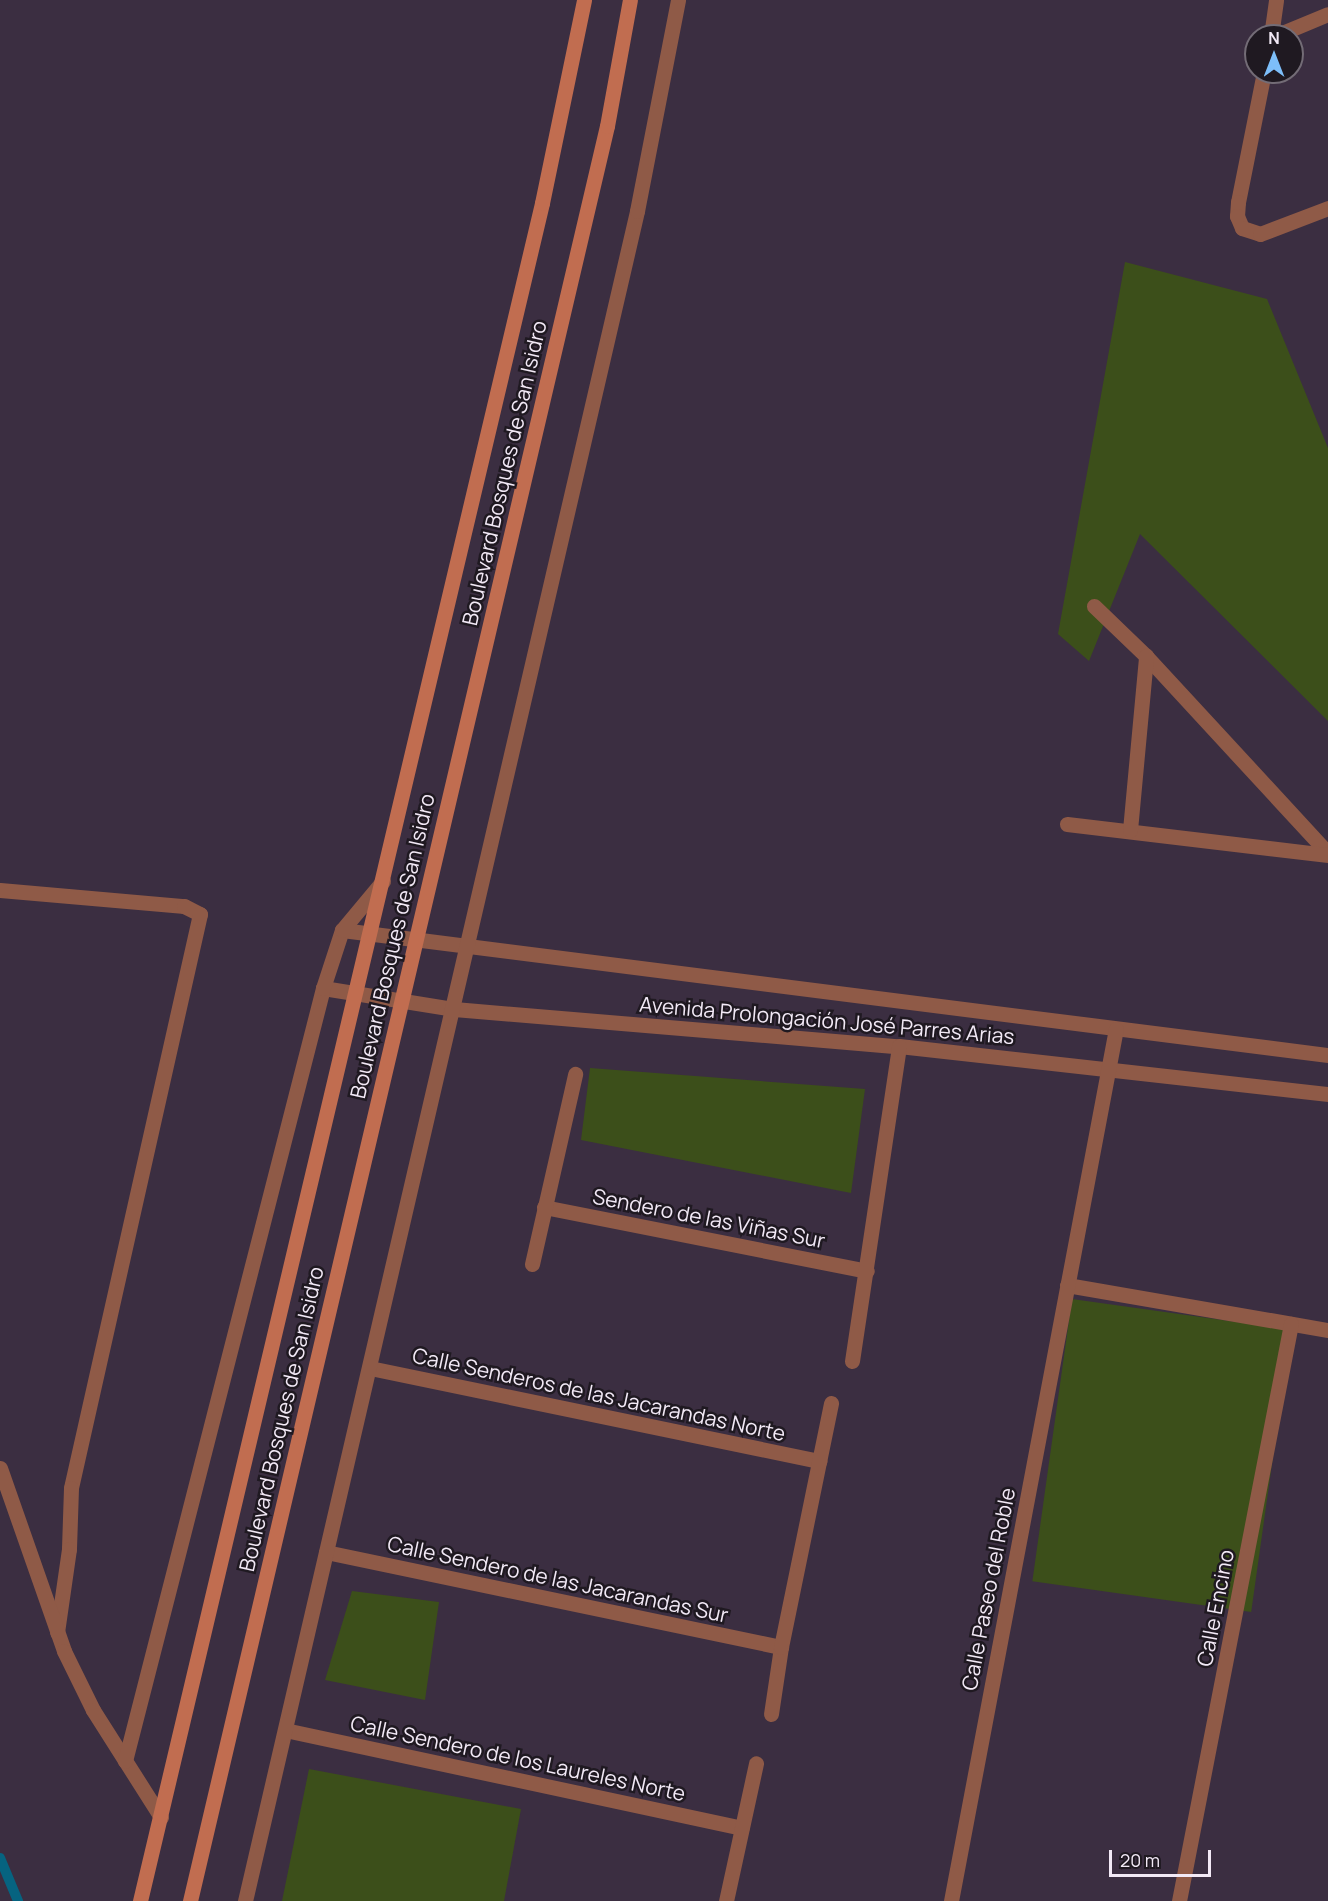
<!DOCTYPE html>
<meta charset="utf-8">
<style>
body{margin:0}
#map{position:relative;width:1328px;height:1901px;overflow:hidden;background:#3b2e41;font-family:Manrope,sans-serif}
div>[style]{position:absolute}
.green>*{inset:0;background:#3c4f1a;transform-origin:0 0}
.stream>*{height:10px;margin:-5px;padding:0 5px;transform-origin:5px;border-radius:5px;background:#066380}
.street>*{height:15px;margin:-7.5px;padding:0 7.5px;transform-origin:7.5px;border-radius:7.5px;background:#8f5a47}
.secondary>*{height:15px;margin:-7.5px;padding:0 7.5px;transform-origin:7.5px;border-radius:7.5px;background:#c16d50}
span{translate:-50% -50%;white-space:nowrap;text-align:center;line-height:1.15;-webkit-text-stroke:5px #1f1921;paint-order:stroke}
.street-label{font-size:21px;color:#f2e9f6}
.north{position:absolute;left:1244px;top:24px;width:60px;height:60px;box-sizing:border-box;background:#1f1921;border:2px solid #736c76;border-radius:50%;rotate:0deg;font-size:16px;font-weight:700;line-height:24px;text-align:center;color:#f2e9f6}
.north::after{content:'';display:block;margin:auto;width:21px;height:27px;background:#7dbef9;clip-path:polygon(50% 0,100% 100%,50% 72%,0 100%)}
.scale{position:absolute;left:1109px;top:1850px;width:102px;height:27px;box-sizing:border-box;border:3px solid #f2e9f6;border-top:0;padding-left:8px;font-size:18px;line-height:21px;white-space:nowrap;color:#f2e9f6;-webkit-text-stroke:4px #1f1921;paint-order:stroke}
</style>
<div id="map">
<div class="green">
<div style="clip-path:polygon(1125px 262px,1267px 299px,1328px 448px,1328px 721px,1140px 534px,1089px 661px,1058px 634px)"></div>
<div style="clip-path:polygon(590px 1068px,865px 1089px,851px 1193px,581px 1140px)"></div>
<div style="left:1072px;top:1299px;width:221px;height:285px;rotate:8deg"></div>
<div style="clip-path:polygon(352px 1591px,439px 1602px,425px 1700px,325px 1680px)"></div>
<div style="clip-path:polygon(309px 1769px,521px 1809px,504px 1901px,282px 1901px)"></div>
</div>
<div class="stream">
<div style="left:0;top:1858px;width:47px;rotate:67.3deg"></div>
</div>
<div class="street">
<div style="left:1271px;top:36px;width:36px;rotate:-82deg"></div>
<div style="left:1275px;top:36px;width:57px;rotate:-22.5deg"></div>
<div style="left:1264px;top:72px;width:133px;rotate:101.3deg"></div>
<div style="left:1238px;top:202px;width:14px;rotate:94deg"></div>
<div style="left:1237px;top:216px;width:13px;rotate:67deg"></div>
<div style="left:1242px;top:228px;width:19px;rotate:18deg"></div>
<div style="left:1260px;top:234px;width:73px;rotate:-20.9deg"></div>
<div style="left:1094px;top:606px;width:72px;rotate:43.9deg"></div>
<div style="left:1146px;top:656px;width:268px;rotate:47.3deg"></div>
<div style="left:1067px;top:824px;width:263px;rotate:6.8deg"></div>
<div style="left:1130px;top:830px;width:175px;rotate:-84.7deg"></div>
<div style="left:0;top:890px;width:185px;rotate:5deg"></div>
<div style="left:184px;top:906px;width:18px;rotate:27deg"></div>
<div style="left:200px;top:914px;width:588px;rotate:102.67deg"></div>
<div style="left:71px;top:1488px;width:61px;rotate:91.9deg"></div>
<div style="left:69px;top:1549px;width:84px;rotate:98.2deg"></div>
<div style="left:342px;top:930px;width:994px;rotate:7.23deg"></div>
<div style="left:323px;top:988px;width:133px;rotate:9.1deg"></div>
<div style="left:454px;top:1009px;width:447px;rotate:4.8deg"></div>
<div style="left:899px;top:1046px;width:432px;rotate:6.4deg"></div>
<div style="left:544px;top:1207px;width:329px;rotate:11.2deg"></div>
<div style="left:532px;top:1264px;width:195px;rotate:-77.2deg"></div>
<div style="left:1067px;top:1285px;width:265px;rotate:9.8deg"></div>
<div style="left:852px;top:1361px;width:318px;rotate:-81.5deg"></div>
<div style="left:370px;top:1368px;width:459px;rotate:11.7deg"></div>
<div style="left:0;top:1468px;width:194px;rotate:70.7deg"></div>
<div style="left:64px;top:1651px;width:66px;rotate:63.8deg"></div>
<div style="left:93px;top:1710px;width:127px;rotate:57.6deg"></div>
<div style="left:326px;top:1552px;width:465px;rotate:11.8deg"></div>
<div style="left:771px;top:1714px;width:68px;rotate:-81.5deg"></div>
<div style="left:781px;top:1647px;width:249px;rotate:-78.4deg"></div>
<div style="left:285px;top:1730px;width:467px;rotate:12.1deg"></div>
<div style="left:125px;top:1761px;width:798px;rotate:-75.63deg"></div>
<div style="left:323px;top:988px;width:61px;rotate:-71.9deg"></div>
<div style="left:342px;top:930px;width:64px;rotate:-50.1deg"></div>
<div style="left:245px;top:1901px;width:1735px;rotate:-76.94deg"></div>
<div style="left:637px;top:211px;width:215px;rotate:-79deg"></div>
<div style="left:726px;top:1901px;width:141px;rotate:-77.7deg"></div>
<div style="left:951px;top:1901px;width:887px;rotate:-79.29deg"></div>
<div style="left:1179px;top:1901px;width:588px;rotate:-79.02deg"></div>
</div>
<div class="secondary">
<div style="left:140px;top:1901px;width:1745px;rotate:-76.68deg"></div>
<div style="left:542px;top:203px;width:207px;rotate:-78.3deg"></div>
<div style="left:190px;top:1901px;width:1823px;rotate:-76.78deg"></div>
<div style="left:607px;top:126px;width:128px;rotate:-79.7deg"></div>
</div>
<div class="street-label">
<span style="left:504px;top:473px;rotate:-77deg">Boulevard Bosques de San Isidro</span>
<span style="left:392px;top:946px;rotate:-77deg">Boulevard Bosques de San Isidro</span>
<span style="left:827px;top:1020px;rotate:5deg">Avenida Prolongación José Parres Arias</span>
<span style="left:709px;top:1218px;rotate:11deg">Sendero de las Viñas Sur</span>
<span style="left:599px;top:1394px;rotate:12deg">Calle Senderos de las Jacarandas Norte</span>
<span style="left:281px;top:1419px;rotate:-77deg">Boulevard Bosques de San Isidro</span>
<span style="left:558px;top:1579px;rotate:12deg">Calle Sendero de las Jacarandas Sur</span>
<span style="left:988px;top:1589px;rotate:-79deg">Calle Paseo del Roble</span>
<span style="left:1215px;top:1608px;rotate:-79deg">Calle Encino</span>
<span style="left:518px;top:1758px;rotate:12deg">Calle Sendero de los Laureles Norte</span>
</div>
<div class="north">N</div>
<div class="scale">20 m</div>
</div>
